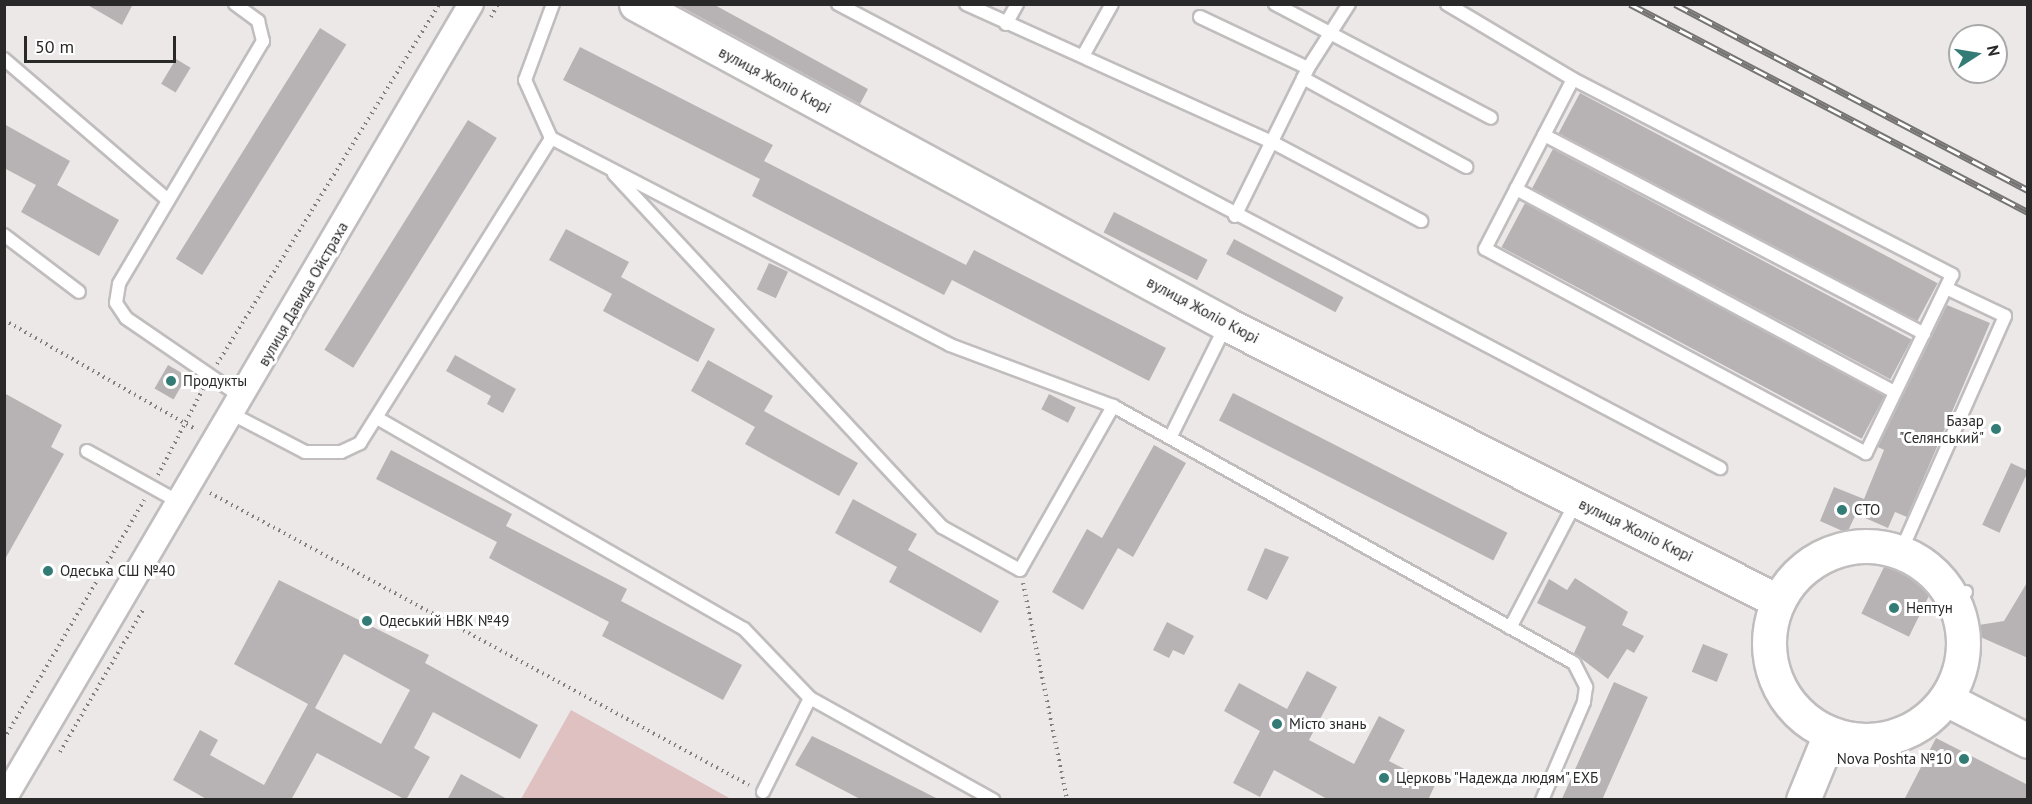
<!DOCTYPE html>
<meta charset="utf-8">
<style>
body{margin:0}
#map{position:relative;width:2032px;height:804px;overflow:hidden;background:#ece8e8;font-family:"PT Sans",sans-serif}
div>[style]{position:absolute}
.green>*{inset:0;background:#dfc1c2}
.building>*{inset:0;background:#b7b3b4;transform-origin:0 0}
.path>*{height:4px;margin-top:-2px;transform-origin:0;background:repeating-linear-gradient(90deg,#827f7f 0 1.5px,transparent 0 6px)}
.roads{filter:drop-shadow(2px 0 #c1bdbe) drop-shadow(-2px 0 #c1bdbe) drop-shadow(0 2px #c1bdbe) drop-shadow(0 -2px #c1bdbe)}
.lane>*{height:12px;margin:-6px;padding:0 6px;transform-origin:6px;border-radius:6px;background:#fff}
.street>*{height:24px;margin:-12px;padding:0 12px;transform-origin:12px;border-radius:12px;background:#fff}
.secondary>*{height:33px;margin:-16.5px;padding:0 16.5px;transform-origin:16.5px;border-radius:16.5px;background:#fff}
.secondary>.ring{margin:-16.5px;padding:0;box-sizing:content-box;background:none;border:33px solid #fff;border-radius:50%}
.rail>*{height:7px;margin-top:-3.5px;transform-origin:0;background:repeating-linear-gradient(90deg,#fff 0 14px,#757373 0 28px);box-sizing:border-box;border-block:2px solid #757373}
.dots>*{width:16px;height:16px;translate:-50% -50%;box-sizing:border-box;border:3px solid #fff;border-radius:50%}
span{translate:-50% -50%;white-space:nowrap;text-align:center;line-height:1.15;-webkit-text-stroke:6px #fff;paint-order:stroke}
.street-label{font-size:15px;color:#2a2929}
.poi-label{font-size:15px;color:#2a2929}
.left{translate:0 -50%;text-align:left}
.right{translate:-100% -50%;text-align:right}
.frame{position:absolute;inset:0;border:6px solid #2a2929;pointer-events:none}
.north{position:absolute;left:1948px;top:24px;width:60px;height:60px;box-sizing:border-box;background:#fff;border:2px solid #aaa9a9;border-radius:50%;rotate:78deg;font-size:16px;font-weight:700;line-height:24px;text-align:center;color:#2a2929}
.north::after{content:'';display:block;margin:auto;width:21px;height:27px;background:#337b75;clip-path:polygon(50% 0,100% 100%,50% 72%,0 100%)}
.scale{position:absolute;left:24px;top:36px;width:152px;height:27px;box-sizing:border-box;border:3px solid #2a2929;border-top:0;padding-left:8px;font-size:18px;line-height:21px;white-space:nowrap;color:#2a2929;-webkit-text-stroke:4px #fff;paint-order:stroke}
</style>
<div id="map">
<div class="green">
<div style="clip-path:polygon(571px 710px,731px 799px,521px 799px)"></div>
</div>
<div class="building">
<div style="clip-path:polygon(86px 4px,133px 4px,122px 25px)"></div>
<div style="clip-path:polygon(676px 4px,713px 4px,868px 89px,860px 104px)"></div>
<div style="left:320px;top:28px;width:31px;height:272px;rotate:32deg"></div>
<div style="clip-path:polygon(580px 47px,773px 145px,764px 161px,966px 265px,974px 250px,1166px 348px,1149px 381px,952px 280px,944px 295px,752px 196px,760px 179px,563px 80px)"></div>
<div style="left:176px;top:59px;width:17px;height:29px;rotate:31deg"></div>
<div style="left:1580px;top:93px;width:405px;height:46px;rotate:28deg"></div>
<div style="left:468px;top:120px;width:34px;height:271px;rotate:32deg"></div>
<div style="clip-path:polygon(4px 124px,70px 161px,57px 185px,119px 220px,99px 256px,21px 212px,36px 185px,4px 168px)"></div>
<div style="left:1553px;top:149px;width:406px;height:45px;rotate:28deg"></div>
<div style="left:1525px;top:203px;width:408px;height:50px;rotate:28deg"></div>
<div style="left:1114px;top:212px;width:105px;height:23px;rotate:27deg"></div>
<div style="clip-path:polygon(566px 229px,629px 262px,621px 277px,715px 329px,698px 362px,603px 311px,612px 294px,549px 260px)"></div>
<div style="left:1234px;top:239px;width:124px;height:17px;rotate:28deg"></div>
<div style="left:769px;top:263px;width:21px;height:29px;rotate:25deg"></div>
<div style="clip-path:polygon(1947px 305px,1990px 323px,1907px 517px,1895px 512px,1888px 528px,1856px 514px,1847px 533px,1820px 521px,1834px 487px,1864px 499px,1884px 450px,1878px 447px)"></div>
<div style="clip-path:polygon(455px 355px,516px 389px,503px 413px,487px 404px,491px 396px,446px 371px)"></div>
<div style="clip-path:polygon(708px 360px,773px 396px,764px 411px,858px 463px,839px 496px,745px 444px,755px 427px,691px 391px)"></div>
<div style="left:168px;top:365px;width:22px;height:27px;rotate:30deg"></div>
<div style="clip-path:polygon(4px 393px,62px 425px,51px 447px,64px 454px,4px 561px)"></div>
<div style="left:1233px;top:393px;width:308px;height:31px;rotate:27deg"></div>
<div style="left:1049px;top:394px;width:30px;height:17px;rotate:27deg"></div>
<div style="clip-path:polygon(1154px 445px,1186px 463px,1133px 557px,1118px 548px,1083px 610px,1052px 592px,1087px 529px,1102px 538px)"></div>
<div style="clip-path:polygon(391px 450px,512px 514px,506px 526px,627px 589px,621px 601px,742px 665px,723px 700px,602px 636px,609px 622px,489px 558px,497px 542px,376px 479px)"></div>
<div style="left:2011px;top:463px;width:19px;height:68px;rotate:25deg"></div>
<div style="clip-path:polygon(853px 499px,917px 534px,908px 550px,999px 601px,981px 633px,889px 582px,897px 567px,835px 533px)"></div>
<div style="clip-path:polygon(1265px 548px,1289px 557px,1267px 600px,1247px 590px)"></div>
<div style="left:1885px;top:565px;width:53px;height:54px;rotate:26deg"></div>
<div style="clip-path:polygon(1575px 578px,1628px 612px,1622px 625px,1644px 636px,1634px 653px,1627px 649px,1608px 679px,1574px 653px,1586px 627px,1537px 603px,1549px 579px,1567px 590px)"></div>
<div style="clip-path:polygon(evenodd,279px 580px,429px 655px,425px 663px,538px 725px,520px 759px,433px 712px,414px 748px,430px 757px,406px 800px,317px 753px,291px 800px,208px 800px,173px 780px,200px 730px,218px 740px,210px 755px,264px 785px,308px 704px,234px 664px,279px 580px,344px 654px,410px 690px,381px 744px,315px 708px,344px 654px)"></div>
<div style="clip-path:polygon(2028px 581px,2028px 658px,1960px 628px,2004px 621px)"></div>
<div style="clip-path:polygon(1167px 622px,1194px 636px,1184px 655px,1173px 650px,1169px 658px,1153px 650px)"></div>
<div style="left:1703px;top:644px;width:27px;height:30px;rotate:22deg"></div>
<div style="clip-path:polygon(1307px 671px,1337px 687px,1309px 740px,1354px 764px,1379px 716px,1405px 730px,1389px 761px,1435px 785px,1428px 800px,1329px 800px,1274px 770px,1260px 797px,1233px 783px,1260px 731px,1224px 711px,1239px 683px,1287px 709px)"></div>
<div style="left:1614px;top:682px;width:37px;height:129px;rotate:24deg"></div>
<div style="clip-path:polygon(812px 736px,843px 751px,940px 800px,862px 800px,795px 765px)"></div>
<div style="clip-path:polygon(1936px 738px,2028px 785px,2028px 800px,1904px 800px)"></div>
<div style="clip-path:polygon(461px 774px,509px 800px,447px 800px)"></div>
</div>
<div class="path">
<div style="left:491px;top:17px;width:15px;rotate:-62deg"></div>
<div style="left:4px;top:320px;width:222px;rotate:29.7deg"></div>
<div style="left:217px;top:364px;width:423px;rotate:-58.3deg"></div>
<div style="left:158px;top:475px;width:97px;rotate:-62.4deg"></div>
<div style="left:210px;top:493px;width:613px;rotate:28.45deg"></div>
<div style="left:1023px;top:583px;width:221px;rotate:78.5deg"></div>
<div style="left:4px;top:739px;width:277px;rotate:-59.6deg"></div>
<div style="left:60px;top:752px;width:167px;rotate:-59.7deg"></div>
</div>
<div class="roads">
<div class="lane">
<div style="left:235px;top:4px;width:29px;rotate:36deg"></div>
<div style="left:258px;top:21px;width:21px;rotate:76deg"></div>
<div style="left:263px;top:41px;width:282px;rotate:120.7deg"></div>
<div style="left:119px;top:284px;width:19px;rotate:99deg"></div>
<div style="left:116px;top:303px;width:18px;rotate:56deg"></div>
<div style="left:126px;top:318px;width:142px;rotate:34.4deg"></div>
<div style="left:553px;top:4px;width:81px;rotate:110.2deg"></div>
<div style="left:525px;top:80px;width:64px;rotate:65.9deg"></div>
<div style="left:551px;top:138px;width:449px;rotate:27.4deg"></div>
<div style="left:950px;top:345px;width:174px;rotate:20.5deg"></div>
<div style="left:1113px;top:406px;width:528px;rotate:29.14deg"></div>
<div style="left:1574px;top:663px;width:27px;rotate:63deg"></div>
<div style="left:1586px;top:687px;width:15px;rotate:98deg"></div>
<div style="left:1584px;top:702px;width:107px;rotate:113.2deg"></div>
<div style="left:838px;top:4px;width:997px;rotate:27.75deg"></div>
<div style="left:966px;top:4px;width:336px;rotate:24.3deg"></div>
<div style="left:1272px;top:142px;width:169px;rotate:27.9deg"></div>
<div style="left:1275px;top:4px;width:244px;rotate:27.8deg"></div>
<div style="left:1447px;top:4px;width:147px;rotate:30.8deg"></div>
<div style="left:1573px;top:79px;width:427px;rotate:27.3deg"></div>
<div style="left:1952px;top:275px;width:198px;rotate:115.8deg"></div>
<div style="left:1866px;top:453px;width:432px;rotate:-151.8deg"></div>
<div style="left:1485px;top:249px;width:191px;rotate:-62.6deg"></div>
<div style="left:1200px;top:17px;width:119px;rotate:25.3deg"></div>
<div style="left:1006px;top:24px;width:23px;rotate:-61deg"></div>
<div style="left:1084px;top:54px;width:57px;rotate:-60.8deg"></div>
<div style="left:4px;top:59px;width:216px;rotate:40.7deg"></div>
<div style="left:1303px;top:78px;width:186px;rotate:28.6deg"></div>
<div style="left:1544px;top:135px;width:429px;rotate:27.6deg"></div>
<div style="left:614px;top:174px;width:482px;rotate:47.1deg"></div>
<div style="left:942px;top:527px;width:89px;rotate:28.9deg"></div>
<div style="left:1020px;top:570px;width:189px;rotate:-60.4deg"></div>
<div style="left:1516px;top:189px;width:430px;rotate:28.2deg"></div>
<div style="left:1235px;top:216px;width:165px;rotate:-63.7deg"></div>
<div style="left:1308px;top:68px;width:76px;rotate:-57.4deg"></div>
<div style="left:4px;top:235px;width:94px;rotate:37.2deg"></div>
<div style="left:234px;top:415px;width:80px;rotate:27.5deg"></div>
<div style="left:305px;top:452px;width:36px"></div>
<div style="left:341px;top:452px;width:21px;rotate:-25deg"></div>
<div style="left:360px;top:443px;width:360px;rotate:-57.9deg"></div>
<div style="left:377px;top:418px;width:423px;rotate:29.9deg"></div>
<div style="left:744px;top:629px;width:95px;rotate:46.3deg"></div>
<div style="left:810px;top:698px;width:210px;rotate:29.1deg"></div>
<div style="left:1171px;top:436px;width:124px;rotate:-63.6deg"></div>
<div style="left:87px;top:451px;width:107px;rotate:29deg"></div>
<div style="left:1901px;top:551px;width:257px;rotate:-66.1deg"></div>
<div style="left:2005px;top:316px;width:65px;rotate:-154.6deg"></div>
<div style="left:1951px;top:600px;width:17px;rotate:-28deg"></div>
<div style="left:1510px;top:628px;width:142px;rotate:-62.4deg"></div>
<div style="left:763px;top:792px;width:105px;rotate:-63.4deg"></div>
</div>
<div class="street">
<div style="left:4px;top:799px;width:922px;rotate:-59.57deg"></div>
</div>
<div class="secondary">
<div style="left:636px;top:4px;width:671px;rotate:28.47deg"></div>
<div style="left:1226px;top:324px;width:618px;rotate:26.65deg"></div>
<div class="ring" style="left:1769px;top:546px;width:161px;height:161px"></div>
<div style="left:1946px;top:699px;width:92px;rotate:27.1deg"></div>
<div style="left:1803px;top:800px;width:71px;rotate:-67.8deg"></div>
</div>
</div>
<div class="rail">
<div style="left:1630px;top:4px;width:449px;rotate:27.6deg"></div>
<div style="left:1675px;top:4px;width:399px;rotate:27.8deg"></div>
</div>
<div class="dots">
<div style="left:171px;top:381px;background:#337b75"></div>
<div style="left:1996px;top:429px;background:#337b75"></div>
<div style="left:1842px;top:510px;background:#337b75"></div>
<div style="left:48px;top:571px;background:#337b75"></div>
<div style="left:1894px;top:608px;background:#337b75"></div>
<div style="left:367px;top:621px;background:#337b75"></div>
<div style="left:1277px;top:724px;background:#337b75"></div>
<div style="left:1964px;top:759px;background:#337b75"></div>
<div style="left:1384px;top:778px;background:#337b75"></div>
</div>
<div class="street-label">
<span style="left:775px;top:80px;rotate:28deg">вулиця Жоліо Кюрі</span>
<span style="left:303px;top:294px;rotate:-60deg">вулиця Давида Ойстраха</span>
<span style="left:1203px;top:310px;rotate:28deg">вулиця Жоліо Кюрі</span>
<span style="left:1636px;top:530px;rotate:26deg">вулиця Жоліо Кюрі</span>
</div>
<div class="poi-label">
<span class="left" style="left:183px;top:381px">Продукты</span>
<span class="right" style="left:1984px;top:429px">Базар<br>"Селянський"</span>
<span class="left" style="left:1854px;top:510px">СТО</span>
<span class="left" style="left:60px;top:571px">Одеська СШ №40</span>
<span class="left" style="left:1906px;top:608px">Нептун</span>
<span class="left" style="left:379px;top:621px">Одеський НВК №49</span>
<span class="left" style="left:1289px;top:724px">Місто знань</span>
<span class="right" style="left:1952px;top:759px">Nova Poshta №10</span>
<span class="left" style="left:1396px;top:778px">Церковь "Надежда людям" ЕХБ</span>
</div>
<div class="frame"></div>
<div class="north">N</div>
<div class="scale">50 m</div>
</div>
